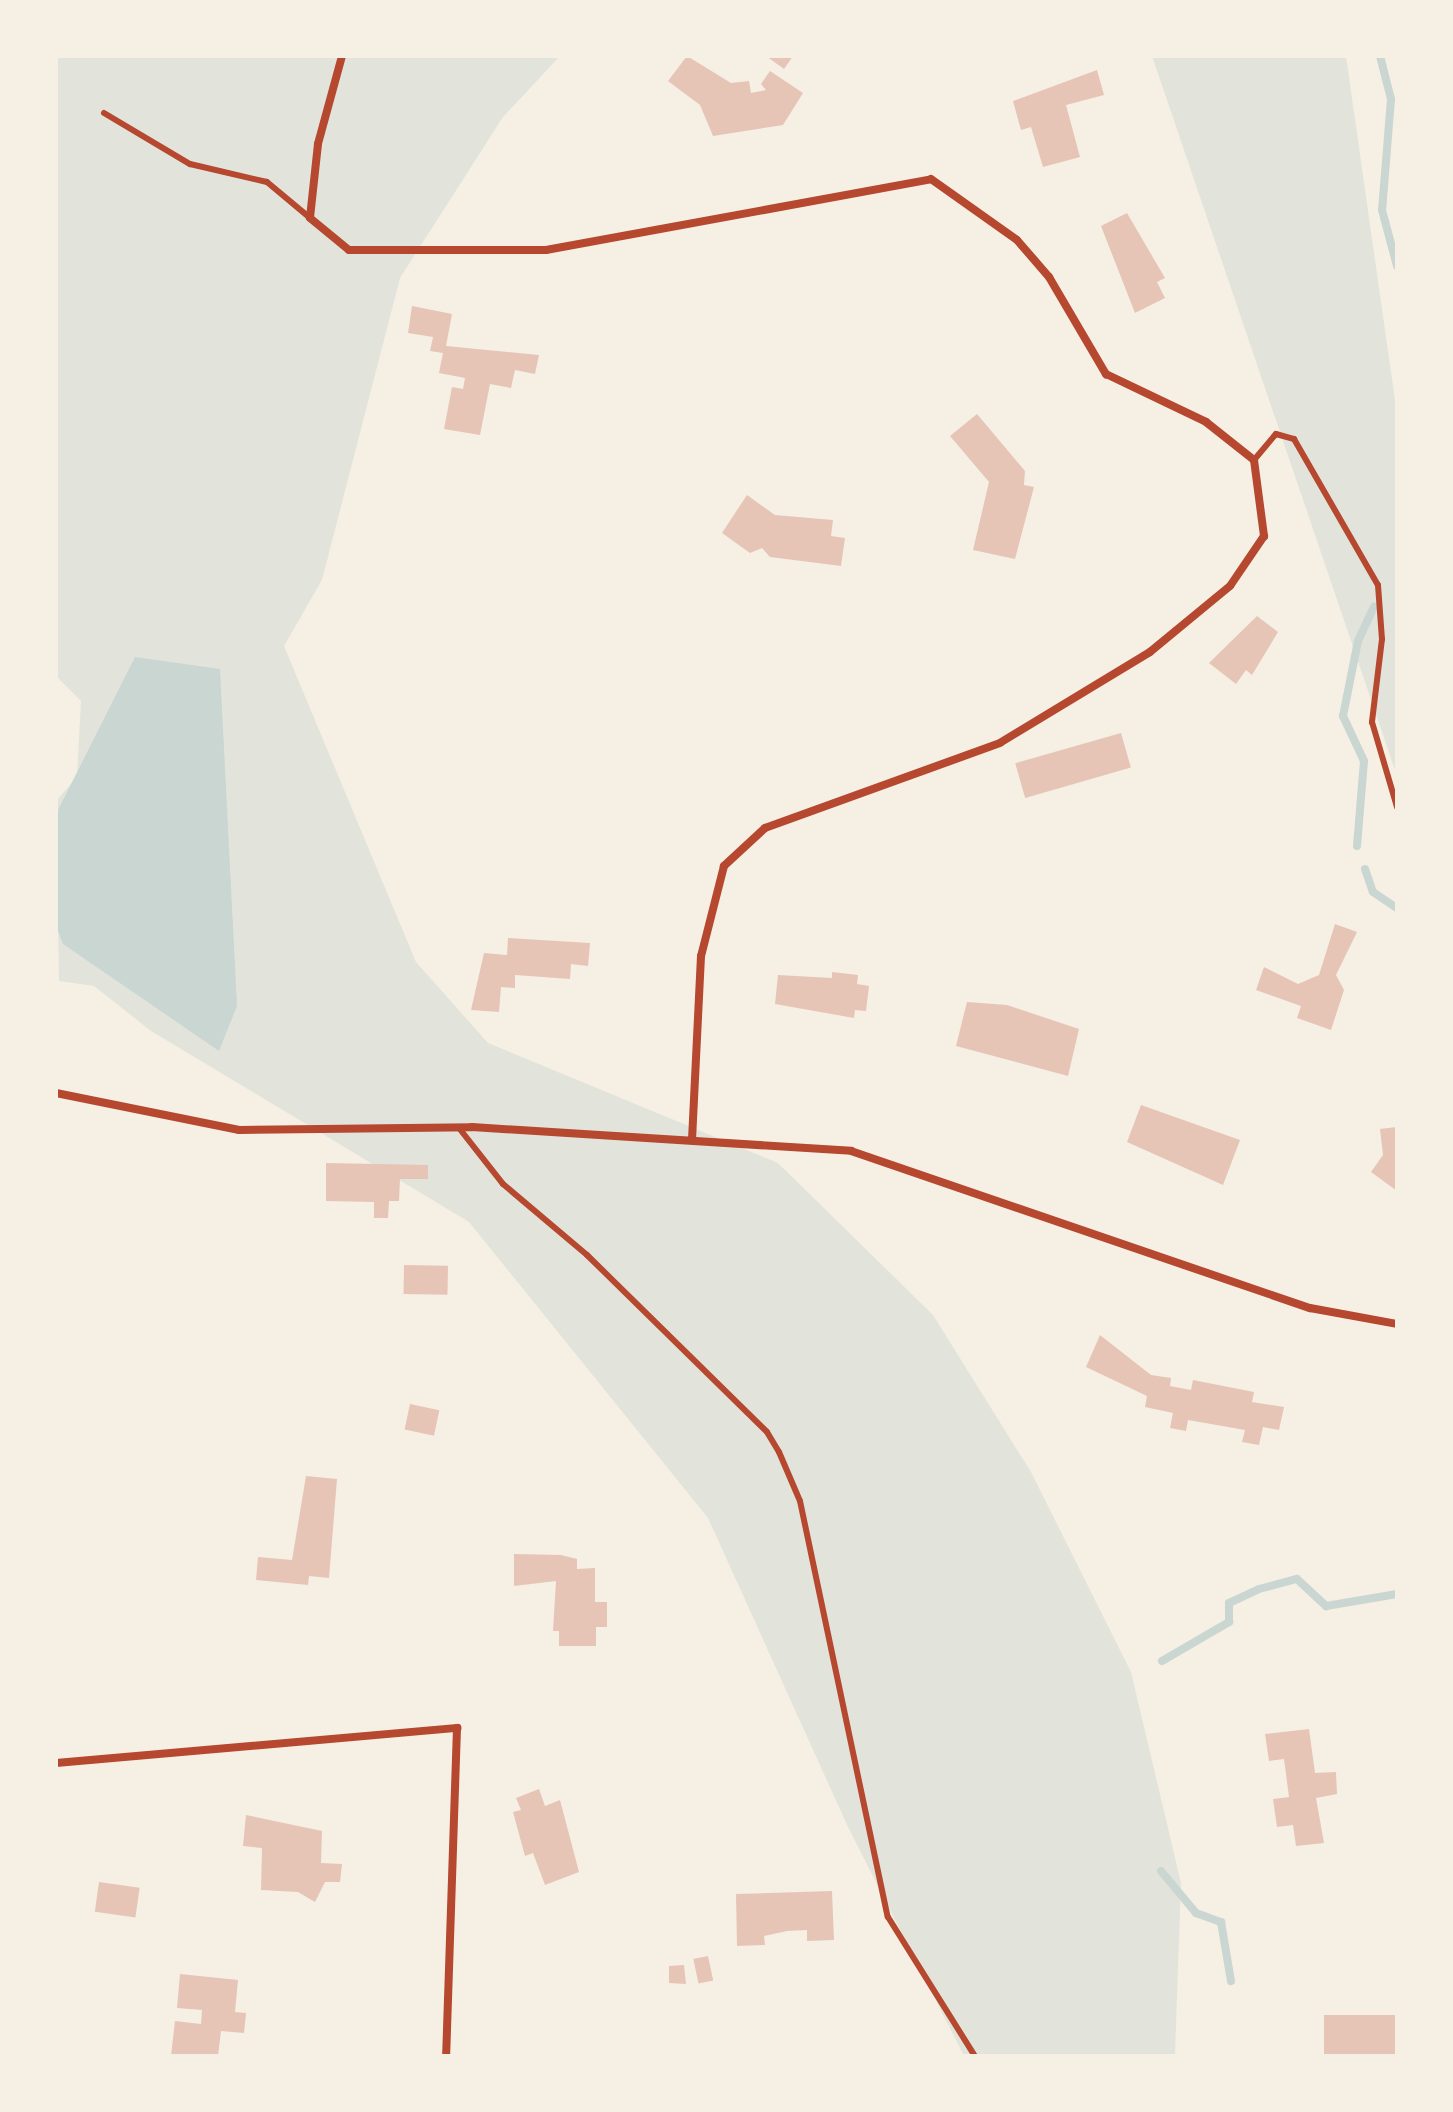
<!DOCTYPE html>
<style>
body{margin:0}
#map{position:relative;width:1453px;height:2112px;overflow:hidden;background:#f6efe4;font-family:"Zilla Slab",serif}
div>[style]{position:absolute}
.green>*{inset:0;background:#e2e4dc}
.water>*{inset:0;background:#c9d6d2}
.stream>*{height:8px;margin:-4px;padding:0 4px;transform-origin:4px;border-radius:4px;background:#c9d6d2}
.building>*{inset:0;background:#e6c5b7;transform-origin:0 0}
.service>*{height:6px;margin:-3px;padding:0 3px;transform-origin:3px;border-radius:3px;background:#b5482f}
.minor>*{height:8px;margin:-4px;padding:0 4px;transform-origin:4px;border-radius:4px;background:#b5482f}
span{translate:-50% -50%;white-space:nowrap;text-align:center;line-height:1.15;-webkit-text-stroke:8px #f6efe4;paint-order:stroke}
.frame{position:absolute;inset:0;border:58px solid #f6efe4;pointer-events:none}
</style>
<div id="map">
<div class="green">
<div style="clip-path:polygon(56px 56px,560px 56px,503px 117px,400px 278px,322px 580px,284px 646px,416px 962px,488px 1043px,778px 1163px,933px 1315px,1031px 1472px,1131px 1672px,1181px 1883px,1175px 2056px,964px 2056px,848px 1827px,708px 1518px,469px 1222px,151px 1031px,94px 986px,59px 981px,56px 801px,77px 777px,81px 701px,56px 676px)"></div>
<div style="clip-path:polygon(1152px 56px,1346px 56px,1397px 414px,1397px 776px)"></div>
</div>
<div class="water">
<div style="clip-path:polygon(135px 657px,220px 669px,237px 1006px,219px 1051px,63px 944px,56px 926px,56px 814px)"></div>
</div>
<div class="stream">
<div style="left:1380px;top:56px;width:44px;rotate:75.7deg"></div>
<div style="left:1391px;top:99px;width:111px;rotate:94.6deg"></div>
<div style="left:1382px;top:210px;width:58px;rotate:75deg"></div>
<div style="left:1357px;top:846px;width:85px;rotate:-85.3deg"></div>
<div style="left:1364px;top:761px;width:50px;rotate:-115deg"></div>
<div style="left:1343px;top:716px;width:76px;rotate:-78.7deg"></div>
<div style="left:1358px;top:641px;width:38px;rotate:-65deg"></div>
<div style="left:1365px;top:869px;width:24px;rotate:71deg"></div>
<div style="left:1373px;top:892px;width:29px;rotate:34deg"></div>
<div style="left:1162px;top:1661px;width:78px;rotate:-30.2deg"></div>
<div style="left:1229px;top:1622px;width:19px;rotate:-90deg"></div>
<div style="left:1229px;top:1603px;width:33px;rotate:-25deg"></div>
<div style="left:1259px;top:1589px;width:39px;rotate:-15deg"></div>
<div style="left:1297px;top:1579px;width:40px;rotate:43deg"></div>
<div style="left:1326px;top:1606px;width:72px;rotate:-9.6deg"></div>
<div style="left:1161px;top:1871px;width:55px;rotate:50.2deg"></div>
<div style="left:1196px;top:1913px;width:27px;rotate:20deg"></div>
<div style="left:1221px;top:1922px;width:60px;rotate:80.4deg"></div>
</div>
<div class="building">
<div style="clip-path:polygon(687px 56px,731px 83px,749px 81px,751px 93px,766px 90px,761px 84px,770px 71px,803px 93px,783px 125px,713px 136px,700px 105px,668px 81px)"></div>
<div style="clip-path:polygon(766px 56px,793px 56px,784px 69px)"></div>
<div style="clip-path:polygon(1097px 70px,1104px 95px,1066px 105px,1080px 157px,1043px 167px,1031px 127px,1021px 130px,1013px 101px)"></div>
<div style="clip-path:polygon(1127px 213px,1165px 278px,1157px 282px,1165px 298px,1135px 313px,1101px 226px)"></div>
<div style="clip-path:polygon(412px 306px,452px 314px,446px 346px,539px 355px,535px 374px,515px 370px,511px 388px,490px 384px,480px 435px,444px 429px,452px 387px,463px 389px,465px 378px,439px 373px,443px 353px,430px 351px,433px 337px,408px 333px)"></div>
<div style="clip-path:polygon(977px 414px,1025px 471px,1024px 485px,1034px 487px,1015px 559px,973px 550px,989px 482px,950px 436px)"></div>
<div style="clip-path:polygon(747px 495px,775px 515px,833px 520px,831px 536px,845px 538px,841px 566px,770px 557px,762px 548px,750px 553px,722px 533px)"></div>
<div style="clip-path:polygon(1257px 616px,1278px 632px,1252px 675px,1246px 670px,1236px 684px,1209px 663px)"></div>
<div style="left:1121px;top:733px;width:36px;height:110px;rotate:74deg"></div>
<div style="clip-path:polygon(1335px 924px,1357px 932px,1336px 975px,1344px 990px,1331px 1030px,1297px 1018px,1301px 1006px,1256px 990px,1264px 967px,1298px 984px,1319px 975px)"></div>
<div style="clip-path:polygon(508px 938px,590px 943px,588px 966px,571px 964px,570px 979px,515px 975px,515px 988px,501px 987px,499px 1012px,471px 1010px,484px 953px,507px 955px)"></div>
<div style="clip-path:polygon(832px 972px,858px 975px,857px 984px,869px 986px,866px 1011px,855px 1010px,854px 1018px,775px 1004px,778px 975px,832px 978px)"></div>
<div style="clip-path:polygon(967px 1002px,1007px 1005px,1079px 1029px,1068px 1076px,956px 1046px)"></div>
<div style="clip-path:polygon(1141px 1105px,1240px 1140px,1223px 1185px,1127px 1142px)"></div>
<div style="clip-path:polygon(1397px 1127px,1397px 1191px,1371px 1172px,1383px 1155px,1380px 1129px)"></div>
<div style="clip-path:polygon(326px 1163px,428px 1165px,428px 1179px,400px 1179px,399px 1201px,389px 1201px,388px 1218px,374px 1218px,374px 1202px,326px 1201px)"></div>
<div style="left:404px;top:1265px;width:44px;height:29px;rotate:1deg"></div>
<div style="clip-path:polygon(1100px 1335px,1151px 1375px,1171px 1378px,1170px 1386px,1191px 1390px,1193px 1380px,1254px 1392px,1252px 1402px,1284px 1407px,1279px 1430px,1263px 1427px,1259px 1445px,1242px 1442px,1245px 1430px,1188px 1420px,1186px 1431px,1170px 1428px,1173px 1413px,1145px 1407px,1147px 1396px,1086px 1367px)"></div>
<div style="left:410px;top:1404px;width:30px;height:26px;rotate:12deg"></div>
<div style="clip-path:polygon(306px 1476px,337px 1479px,329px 1578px,309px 1576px,308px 1585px,256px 1580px,258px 1557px,292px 1560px)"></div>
<div style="clip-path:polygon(514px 1554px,561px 1555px,577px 1559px,577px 1569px,595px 1568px,595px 1602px,607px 1602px,607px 1627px,596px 1627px,596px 1646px,559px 1646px,559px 1631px,553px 1631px,556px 1581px,514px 1586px)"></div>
<div style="clip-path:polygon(1309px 1729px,1315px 1773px,1336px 1772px,1337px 1794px,1316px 1798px,1324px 1843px,1296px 1846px,1293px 1825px,1277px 1827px,1273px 1799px,1289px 1797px,1284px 1759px,1269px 1761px,1265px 1734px)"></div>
<div style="clip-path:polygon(539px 1789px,545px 1806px,560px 1800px,579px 1872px,545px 1885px,533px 1853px,525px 1856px,513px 1812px,521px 1810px,516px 1798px)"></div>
<div style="clip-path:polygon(246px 1815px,322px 1831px,321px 1863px,342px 1864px,340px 1882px,325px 1882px,315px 1902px,298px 1892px,261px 1890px,262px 1848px,243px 1846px)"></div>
<div style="left:99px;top:1882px;width:41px;height:30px;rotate:8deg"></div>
<div style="clip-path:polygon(832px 1891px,834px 1940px,807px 1941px,807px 1930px,787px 1931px,764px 1936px,765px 1945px,737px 1946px,736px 1894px)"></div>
<div style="left:708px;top:1956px;width:25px;height:15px;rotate:78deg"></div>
<div style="clip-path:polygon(684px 1965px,686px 1984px,669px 1983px,669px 1966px)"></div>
<div style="clip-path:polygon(180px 1974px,238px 1980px,235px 2012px,246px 2013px,244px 2033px,221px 2031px,218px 2056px,171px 2056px,175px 2021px,201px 2024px,202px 2010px,177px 2008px)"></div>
<div style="left:1397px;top:2015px;width:41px;height:73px;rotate:90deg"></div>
</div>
<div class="service">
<div style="left:104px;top:113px;width:100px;rotate:30.7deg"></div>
<div style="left:190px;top:164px;width:79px;rotate:13.2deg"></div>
<div style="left:267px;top:182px;width:56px;rotate:39.9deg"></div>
<div style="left:1254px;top:460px;width:34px;rotate:-50deg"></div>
<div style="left:1276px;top:434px;width:19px;rotate:16deg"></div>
<div style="left:1294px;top:439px;width:168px;rotate:60.1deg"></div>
<div style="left:1378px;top:585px;width:54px;rotate:85.8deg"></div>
<div style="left:1382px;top:639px;width:84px;rotate:96.9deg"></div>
<div style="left:1372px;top:722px;width:89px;rotate:73.6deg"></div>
<div style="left:459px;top:1128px;width:71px;rotate:51.8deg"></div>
<div style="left:503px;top:1184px;width:110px;rotate:40.2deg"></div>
<div style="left:587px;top:1255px;width:252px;rotate:44.5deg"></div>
<div style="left:767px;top:1432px;width:23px;rotate:59deg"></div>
<div style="left:779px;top:1452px;width:53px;rotate:66.8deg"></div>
<div style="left:800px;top:1501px;width:425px;rotate:78.1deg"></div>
<div style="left:888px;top:1917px;width:164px;rotate:58deg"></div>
</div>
<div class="minor">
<div style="left:342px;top:56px;width:91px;rotate:105.3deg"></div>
<div style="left:318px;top:144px;width:74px;rotate:96.2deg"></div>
<div style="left:310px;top:218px;width:50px;rotate:39.4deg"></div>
<div style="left:349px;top:250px;width:197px"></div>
<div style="left:546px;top:250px;width:391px;rotate:-10.4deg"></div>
<div style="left:931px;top:179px;width:105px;rotate:35.3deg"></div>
<div style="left:1017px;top:240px;width:49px;rotate:49.1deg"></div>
<div style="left:1049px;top:277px;width:113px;rotate:59.6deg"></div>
<div style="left:1106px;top:374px;width:111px;rotate:25.6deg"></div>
<div style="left:1206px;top:422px;width:61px;rotate:38.4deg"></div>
<div style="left:1254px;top:460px;width:77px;rotate:82.5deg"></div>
<div style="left:1264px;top:536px;width:60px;rotate:124.2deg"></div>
<div style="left:1230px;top:586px;width:104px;rotate:140.5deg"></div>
<div style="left:1150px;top:652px;width:175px;rotate:148.8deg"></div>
<div style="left:1000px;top:743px;width:250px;rotate:160.1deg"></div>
<div style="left:765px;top:828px;width:56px;rotate:137.2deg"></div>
<div style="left:724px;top:866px;width:93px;rotate:104.3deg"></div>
<div style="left:701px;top:956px;width:183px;rotate:92.8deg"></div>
<div style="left:56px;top:1093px;width:187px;rotate:11.4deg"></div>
<div style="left:239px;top:1130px;width:233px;rotate:-0.7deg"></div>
<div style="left:472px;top:1127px;width:380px;rotate:3.6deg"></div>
<div style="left:851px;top:1151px;width:485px;rotate:18.9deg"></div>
<div style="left:1310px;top:1308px;width:88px;rotate:10.4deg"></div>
<div style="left:56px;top:1763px;width:403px;rotate:-5deg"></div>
<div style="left:457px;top:1728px;width:328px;rotate:91.9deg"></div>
</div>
<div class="frame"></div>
</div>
